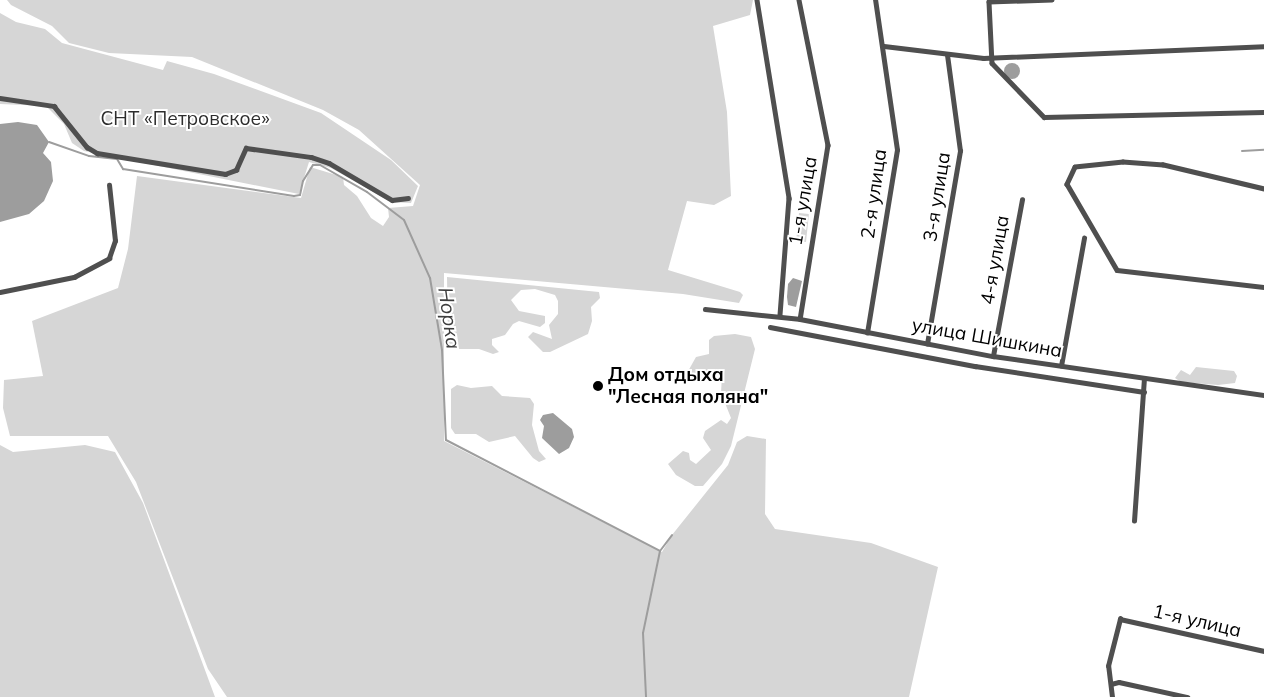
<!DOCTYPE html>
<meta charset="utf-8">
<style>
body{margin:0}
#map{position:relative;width:1264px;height:697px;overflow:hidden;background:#fff;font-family:Mulish,sans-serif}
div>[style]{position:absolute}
.green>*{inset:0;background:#d6d6d6;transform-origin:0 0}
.water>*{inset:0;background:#9d9d9d}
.round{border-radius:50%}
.stream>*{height:2px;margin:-1px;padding:0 1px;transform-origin:1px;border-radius:1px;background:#9d9d9d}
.minor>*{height:4.5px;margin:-2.25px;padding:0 2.25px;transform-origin:2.25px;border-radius:2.25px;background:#4f4f4f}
.dots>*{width:14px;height:14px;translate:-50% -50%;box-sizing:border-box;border:2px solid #fff;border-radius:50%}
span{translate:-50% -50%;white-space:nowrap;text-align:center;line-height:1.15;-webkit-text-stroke:4px #fff;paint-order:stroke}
.park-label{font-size:19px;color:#2d2d2d}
.street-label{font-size:19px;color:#000}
.poi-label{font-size:19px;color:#000;font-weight:700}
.left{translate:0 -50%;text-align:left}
.water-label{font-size:20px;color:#3e3e3e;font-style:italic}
</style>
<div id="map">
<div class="green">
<div style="clip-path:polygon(7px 0,753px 0,750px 15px,713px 26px,727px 112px,731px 196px,714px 205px,687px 201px,668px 270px,740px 292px,743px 295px,739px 303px,683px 294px,444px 273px,444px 441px,662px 552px,672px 535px,728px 465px,737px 442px,747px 436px,766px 439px,765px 514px,775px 529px,871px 543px,938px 567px,909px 697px,227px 697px,208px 669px,136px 482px,108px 436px,10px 436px,3px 408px,4px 380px,43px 376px,32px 321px,118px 288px,128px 249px,137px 176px,301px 198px,310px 167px,343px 177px,344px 185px,357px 196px,371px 218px,383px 226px,389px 217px,388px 208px,413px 206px,420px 185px,359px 130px,323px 110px,192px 57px,109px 53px,69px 43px,52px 26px,11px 5px)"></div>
<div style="clip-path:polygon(0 13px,16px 22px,45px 29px,62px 43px,163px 70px,167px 61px,214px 74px,321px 113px,391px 160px,418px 186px,411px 203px,391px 202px,331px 168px,309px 162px,299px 194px,84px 151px,72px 143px,64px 124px,46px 106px,0 104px)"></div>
<div style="left:799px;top:213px;width:10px;height:28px;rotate:6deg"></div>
<div style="clip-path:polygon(447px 277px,599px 292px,600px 298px,591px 307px,592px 321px,588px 334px,550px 352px,543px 352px,528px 337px,533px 332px,552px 339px,549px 325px,558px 314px,558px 301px,555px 295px,535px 289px,521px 290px,511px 300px,519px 311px,545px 316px,545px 323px,540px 327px,519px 321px,513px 324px,505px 335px,492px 339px,492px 345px,499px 352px,493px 354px,479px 349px,448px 349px)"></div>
<div style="clip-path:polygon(735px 334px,751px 337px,755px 349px,731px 446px,722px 464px,703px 486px,695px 486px,676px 475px,668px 464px,683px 451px,689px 453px,690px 460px,696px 464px,711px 450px,703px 438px,705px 431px,721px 420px,727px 424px,731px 418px,721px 393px,722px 375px,687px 373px,696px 357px,709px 354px,709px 340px,714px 336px)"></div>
<div style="clip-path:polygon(1196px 367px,1234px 371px,1237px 376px,1235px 383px,1218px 385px,1181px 382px,1175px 378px,1181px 370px,1190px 375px)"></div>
<div style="clip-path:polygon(457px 385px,471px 388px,492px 386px,502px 396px,530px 398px,534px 404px,532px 425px,539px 451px,546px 459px,539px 462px,533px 458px,515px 436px,489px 442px,476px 434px,455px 434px,451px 428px,451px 389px)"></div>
<div style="clip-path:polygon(0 445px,13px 452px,85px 445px,115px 452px,143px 503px,215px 697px,0 697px)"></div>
</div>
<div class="water">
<div class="round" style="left:1004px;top:63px;width:16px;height:16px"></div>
<div style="clip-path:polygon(18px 122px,37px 125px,49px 142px,43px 153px,51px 162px,53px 181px,44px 201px,29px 214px,0 222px,0 124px)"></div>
<div style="clip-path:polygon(793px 278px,802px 281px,796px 307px,788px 305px,787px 297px,788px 284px)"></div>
<div style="clip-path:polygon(553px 413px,572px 429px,574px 437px,569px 448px,559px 454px,542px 438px,544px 426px,540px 420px,543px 415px)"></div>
</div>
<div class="stream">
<div style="left:49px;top:142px;width:42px;rotate:19.3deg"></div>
<div style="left:89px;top:156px;width:28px;rotate:6deg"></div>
<div style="left:117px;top:159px;width:12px;rotate:59deg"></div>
<div style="left:123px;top:169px;width:173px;rotate:9deg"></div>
<div style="left:294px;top:196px;width:6px;rotate:-9deg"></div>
<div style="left:300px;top:195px;width:14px;rotate:-78deg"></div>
<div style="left:303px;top:181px;width:19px;rotate:-58deg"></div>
<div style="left:313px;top:165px;width:7px"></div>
<div style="left:320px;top:165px;width:54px;rotate:29.9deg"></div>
<div style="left:367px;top:192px;width:46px;rotate:37.1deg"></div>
<div style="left:404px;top:220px;width:64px;rotate:65.9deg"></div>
<div style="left:430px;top:278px;width:73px;rotate:80.5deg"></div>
<div style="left:442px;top:350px;width:90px;rotate:87.5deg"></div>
<div style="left:446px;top:440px;width:241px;rotate:27.4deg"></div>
<div style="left:660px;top:551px;width:84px;rotate:101.7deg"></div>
<div style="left:643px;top:633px;width:64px;rotate:87.3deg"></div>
<div style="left:1242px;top:151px;width:22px;rotate:-3deg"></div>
<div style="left:660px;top:551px;width:20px;rotate:-53deg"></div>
</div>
<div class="minor">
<div style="left:757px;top:0;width:201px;rotate:80.8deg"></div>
<div style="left:789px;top:198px;width:118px;rotate:94.4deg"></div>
<div style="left:799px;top:0;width:148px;rotate:78.7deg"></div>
<div style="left:828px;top:145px;width:176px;rotate:99.1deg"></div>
<div style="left:1052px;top:0;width:63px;rotate:178.2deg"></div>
<div style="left:989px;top:2px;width:61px;rotate:87.2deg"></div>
<div style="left:992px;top:63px;width:75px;rotate:46.1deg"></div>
<div style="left:1044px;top:117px;width:220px;rotate:-1.3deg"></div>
<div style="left:884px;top:46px;width:100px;rotate:6.9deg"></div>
<div style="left:983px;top:58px;width:281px;rotate:-2.4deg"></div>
<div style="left:0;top:98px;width:55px;rotate:8.4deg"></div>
<div style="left:54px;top:106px;width:53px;rotate:51.2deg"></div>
<div style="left:87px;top:147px;width:12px;rotate:31deg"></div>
<div style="left:97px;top:153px;width:130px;rotate:9.3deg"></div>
<div style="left:225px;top:174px;width:12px;rotate:-20deg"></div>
<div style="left:236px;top:170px;width:24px;rotate:-66deg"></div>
<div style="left:246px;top:148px;width:66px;rotate:7.9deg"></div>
<div style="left:311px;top:157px;width:19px;rotate:18deg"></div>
<div style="left:329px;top:163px;width:73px;rotate:30.4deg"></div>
<div style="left:392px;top:200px;width:16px;rotate:-7deg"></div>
<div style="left:1264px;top:189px;width:104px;rotate:-166.6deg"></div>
<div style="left:1163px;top:165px;width:40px;rotate:-175.7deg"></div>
<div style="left:1123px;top:162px;width:48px;rotate:174.1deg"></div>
<div style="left:1075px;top:167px;width:19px;rotate:115deg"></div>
<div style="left:1067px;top:184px;width:99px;rotate:59.8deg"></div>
<div style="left:1117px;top:270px;width:148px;rotate:6.6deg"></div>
<div style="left:0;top:292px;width:76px;rotate:-11.5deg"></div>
<div style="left:74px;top:277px;width:40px;rotate:-28deg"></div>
<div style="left:109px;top:258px;width:18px;rotate:-71deg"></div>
<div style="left:115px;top:241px;width:56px;rotate:-96.1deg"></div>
<div style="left:705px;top:309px;width:96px;rotate:6deg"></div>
<div style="left:800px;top:319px;width:197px;rotate:10.9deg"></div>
<div style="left:993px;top:356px;width:274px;rotate:8.2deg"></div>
<div style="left:770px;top:327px;width:209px;rotate:10.8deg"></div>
<div style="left:975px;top:366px;width:171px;rotate:8.7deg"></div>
<div style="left:867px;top:333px;width:185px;rotate:-80.7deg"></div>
<div style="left:897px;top:150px;width:152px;rotate:-98.3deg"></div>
<div style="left:927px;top:344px;width:196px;rotate:-80.3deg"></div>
<div style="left:960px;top:151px;width:97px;rotate:-97.7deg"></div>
<div style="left:993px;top:356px;width:159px;rotate:-79.5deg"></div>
<div style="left:1061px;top:366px;width:130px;rotate:-79.8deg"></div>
<div style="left:1134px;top:521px;width:142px;rotate:-86deg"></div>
<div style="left:1111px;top:684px;width:8px;rotate:-14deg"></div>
<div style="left:1119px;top:682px;width:70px;rotate:12.4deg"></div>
<div style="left:1112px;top:697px;width:31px;rotate:-97deg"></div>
<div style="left:1108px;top:666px;width:49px;rotate:-75.7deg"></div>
<div style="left:1120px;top:619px;width:148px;rotate:12.5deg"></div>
</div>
<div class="dots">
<div style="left:598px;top:386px;background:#000"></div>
</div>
<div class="park-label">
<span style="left:185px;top:119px">СНТ «Петровское»</span>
</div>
<div class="street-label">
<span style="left:874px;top:194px;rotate:-82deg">2-я улица</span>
<span style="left:937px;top:197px;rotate:-81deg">3-я улица</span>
<span style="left:803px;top:201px;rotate:-80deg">1-я улица</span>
<span style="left:995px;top:260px;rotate:-80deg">4-я улица</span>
<span style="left:987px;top:338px;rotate:10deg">улица Шишкина</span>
<span style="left:1197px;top:621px;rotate:13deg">1-я улица</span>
</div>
<div class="poi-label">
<span class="left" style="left:608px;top:386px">Дом отдыха<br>"Лесная поляна"</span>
</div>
<div class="water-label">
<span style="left:450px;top:318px;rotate:82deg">Норка</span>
</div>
</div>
